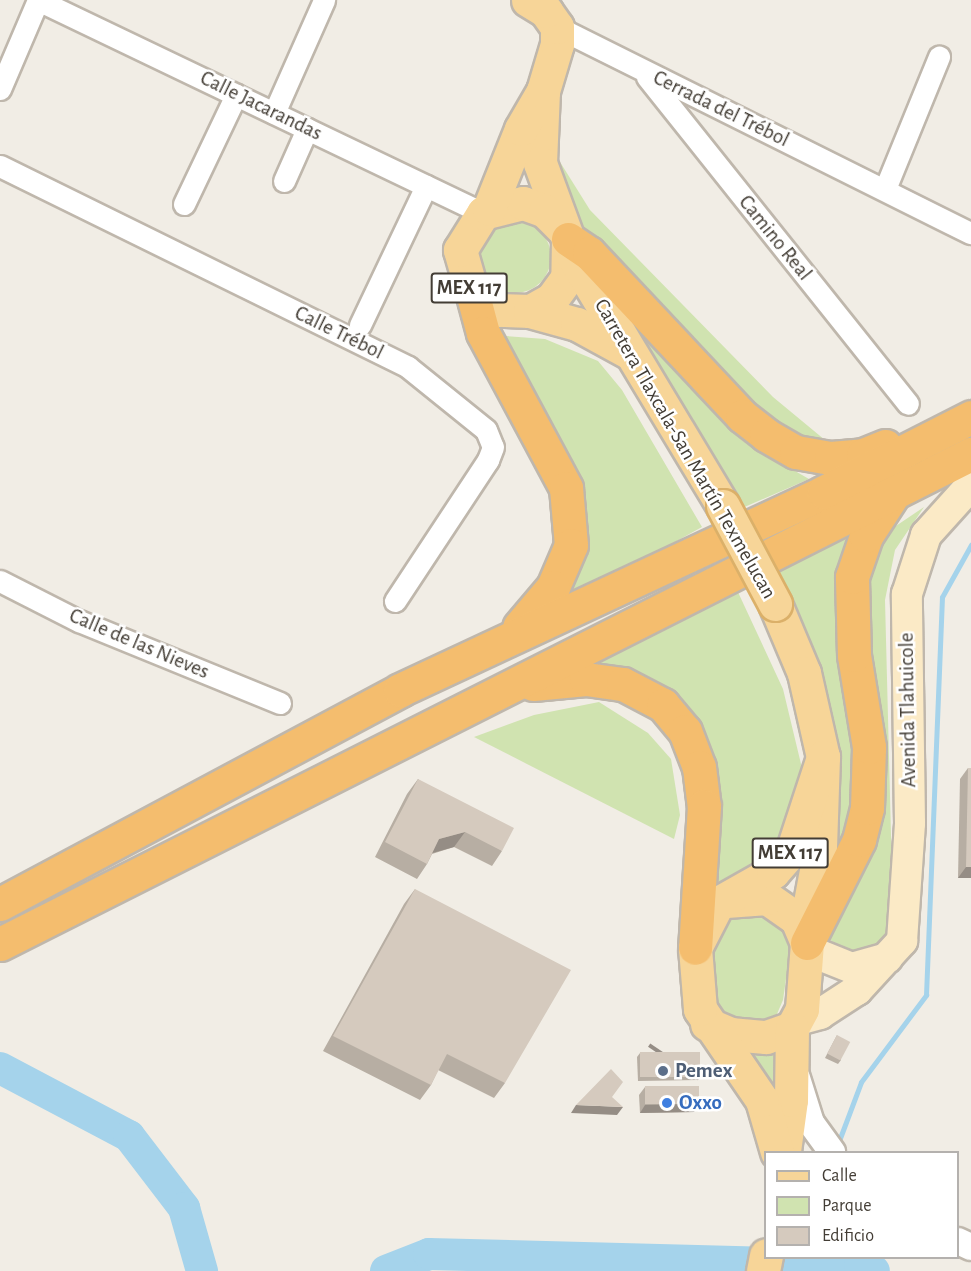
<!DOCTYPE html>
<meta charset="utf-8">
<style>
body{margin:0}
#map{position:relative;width:971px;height:1271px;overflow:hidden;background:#f1ede5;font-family:"Alegreya Sans",sans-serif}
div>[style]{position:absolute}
.green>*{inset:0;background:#d0e3b0}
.round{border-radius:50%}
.stream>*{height:5px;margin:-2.5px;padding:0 2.5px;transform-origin:2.5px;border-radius:2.5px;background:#a5d3eb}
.river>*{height:32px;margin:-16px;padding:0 16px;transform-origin:16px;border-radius:16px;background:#a5d3eb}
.roads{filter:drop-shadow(2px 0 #bfb7ac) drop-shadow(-2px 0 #bfb7ac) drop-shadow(0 2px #bfb7ac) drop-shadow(0 -2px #bfb7ac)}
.minor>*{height:21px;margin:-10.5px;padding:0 10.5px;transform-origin:10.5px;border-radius:10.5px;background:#fff}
.tertiary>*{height:26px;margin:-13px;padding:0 13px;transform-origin:13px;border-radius:13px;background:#fff}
.secondary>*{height:30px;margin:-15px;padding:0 15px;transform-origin:15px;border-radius:15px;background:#fbeac6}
.primary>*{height:33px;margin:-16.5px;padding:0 16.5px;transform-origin:16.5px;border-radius:16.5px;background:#f7d598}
.motorway>*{height:33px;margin:-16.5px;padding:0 16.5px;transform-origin:16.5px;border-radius:16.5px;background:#f4bd6e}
.bridges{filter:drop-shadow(2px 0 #dbb069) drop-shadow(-2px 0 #dbb069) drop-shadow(0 2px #dbb069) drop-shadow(0 -2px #dbb069)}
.primary-bridge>*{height:33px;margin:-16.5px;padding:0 16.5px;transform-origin:16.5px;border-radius:16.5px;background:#f7d598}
.wall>*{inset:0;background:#b7aea3}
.shaded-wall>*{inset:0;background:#958d85;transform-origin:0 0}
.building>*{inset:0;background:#d5cabe;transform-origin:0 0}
.dots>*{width:16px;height:16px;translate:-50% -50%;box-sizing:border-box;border:3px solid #fff;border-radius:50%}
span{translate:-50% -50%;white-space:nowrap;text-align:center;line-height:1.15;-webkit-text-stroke:5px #fff;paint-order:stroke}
.shield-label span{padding:2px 4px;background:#fff;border:2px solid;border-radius:4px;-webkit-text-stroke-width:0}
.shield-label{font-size:20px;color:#433d35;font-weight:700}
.street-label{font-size:21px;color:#433d35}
.service-label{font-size:21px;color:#4e5e75;font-weight:700}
.left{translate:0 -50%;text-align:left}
.shop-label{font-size:21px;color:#366cbe;font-weight:700}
.legend{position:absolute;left:764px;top:1151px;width:195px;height:108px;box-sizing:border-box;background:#fff;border:2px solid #b4b1ae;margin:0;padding:8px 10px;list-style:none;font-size:18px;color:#433d35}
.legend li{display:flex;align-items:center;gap:12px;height:30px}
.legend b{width:30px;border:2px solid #b4b1ae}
</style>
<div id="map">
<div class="green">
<div style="clip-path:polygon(555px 154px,590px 210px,773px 397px,831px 445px,803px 440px,741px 398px,578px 227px)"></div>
<div class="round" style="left:479px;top:221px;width:72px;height:72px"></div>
<div style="clip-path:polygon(602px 289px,743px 441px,809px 479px,733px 512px)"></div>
<div style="clip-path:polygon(493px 335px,545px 339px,598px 361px,622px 390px,702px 527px,559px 606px,578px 553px)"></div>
<div style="clip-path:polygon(924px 507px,895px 550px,885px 600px,893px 913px,892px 932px,869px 956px,841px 951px,826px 935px,866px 848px,859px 585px,887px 532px)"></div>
<div style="clip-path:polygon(861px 530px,864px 797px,831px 871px,775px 572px)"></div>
<div style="clip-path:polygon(737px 590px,783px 689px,801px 764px,800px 803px,769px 860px,713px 890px,700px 747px,593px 663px)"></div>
<div style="clip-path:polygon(599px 702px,648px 733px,671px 759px,680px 815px,674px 839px,474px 737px,534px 715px)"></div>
<div style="clip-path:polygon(741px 913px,772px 919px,782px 927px,790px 951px,783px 1000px,777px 1014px,759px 1027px,714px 1014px,706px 963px,718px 929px)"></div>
<div style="clip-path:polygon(789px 1038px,780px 1118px,744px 1057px,771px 1053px)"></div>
</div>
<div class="stream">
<div style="left:837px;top:1146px;width:68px;rotate:-69.4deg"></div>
<div style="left:861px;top:1082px;width:109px;rotate:-53.2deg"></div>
<div style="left:926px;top:995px;width:398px;rotate:-87.7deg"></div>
<div style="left:942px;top:597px;width:60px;rotate:-60.9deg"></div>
<div style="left:792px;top:1263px;width:5px;rotate:-68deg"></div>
</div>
<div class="river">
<div style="left:0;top:1068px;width:146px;rotate:27.8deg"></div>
<div style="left:129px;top:1136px;width:91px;rotate:52.6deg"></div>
<div style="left:184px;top:1208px;width:66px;rotate:74.1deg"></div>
<div style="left:386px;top:1271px;width:46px;rotate:-21.6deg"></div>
<div style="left:429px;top:1254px;width:431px;rotate:1.5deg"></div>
<div style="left:860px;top:1265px;width:15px;rotate:23deg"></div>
</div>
<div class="roads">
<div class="minor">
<div style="left:38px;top:0;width:493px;rotate:25.6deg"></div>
<div style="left:557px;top:27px;width:462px;rotate:26.5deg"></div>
<div style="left:647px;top:77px;width:418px;rotate:51.4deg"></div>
<div style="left:0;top:89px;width:97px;rotate:-66.9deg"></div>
<div style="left:274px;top:113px;width:124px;rotate:-66.1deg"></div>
<div style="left:0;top:166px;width:455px;rotate:26.2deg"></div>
<div style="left:408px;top:367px;width:100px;rotate:38.9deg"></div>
<div style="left:486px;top:430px;width:18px;rotate:68deg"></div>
<div style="left:493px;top:447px;width:14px;rotate:111deg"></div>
<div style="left:488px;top:460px;width:169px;rotate:123.4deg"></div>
<div style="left:284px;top:181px;width:57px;rotate:-66.1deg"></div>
<div style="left:885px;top:189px;width:143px;rotate:-67.8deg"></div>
<div style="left:184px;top:204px;width:121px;rotate:-64.5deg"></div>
<div style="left:360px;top:325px;width:154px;rotate:-64.6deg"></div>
<div style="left:0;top:581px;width:89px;rotate:26.9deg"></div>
<div style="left:79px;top:621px;width:217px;rotate:22.2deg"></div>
</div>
<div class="tertiary">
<div style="left:797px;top:1078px;width:47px;rotate:72.7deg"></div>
<div style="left:811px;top:1123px;width:36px;rotate:54deg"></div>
<div style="left:958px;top:1241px;width:14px;rotate:25deg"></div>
</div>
<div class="secondary">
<div style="left:807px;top:950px;width:48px;rotate:21.8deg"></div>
<div style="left:852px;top:968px;width:37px;rotate:-16deg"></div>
<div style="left:798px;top:1020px;width:23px;rotate:-15deg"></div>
<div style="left:820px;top:1014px;width:44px;rotate:-33deg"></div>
<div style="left:857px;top:990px;width:67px;rotate:-47.4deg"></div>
<div style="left:902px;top:941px;width:118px;rotate:-86.1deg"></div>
<div style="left:910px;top:823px;width:229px;rotate:-90.8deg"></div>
<div style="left:907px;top:594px;width:62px;rotate:-72.1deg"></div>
<div style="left:926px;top:535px;width:67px;rotate:-48deg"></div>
</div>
<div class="primary">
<div style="left:543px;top:91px;width:72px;rotate:92.4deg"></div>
<div style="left:540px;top:163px;width:81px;rotate:69.8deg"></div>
<div style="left:568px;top:239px;width:39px;rotate:91deg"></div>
<div style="left:567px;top:278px;width:26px;rotate:126deg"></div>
<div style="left:552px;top:299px;width:25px;rotate:151deg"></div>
<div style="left:530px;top:311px;width:32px;rotate:-178deg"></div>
<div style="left:498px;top:310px;width:32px;rotate:-145deg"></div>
<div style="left:472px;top:292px;width:44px;rotate:-105.9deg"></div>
<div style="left:460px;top:250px;width:44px;rotate:-58.1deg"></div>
<div style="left:483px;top:213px;width:41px;rotate:-14deg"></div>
<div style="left:523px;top:203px;width:23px;rotate:20deg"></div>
<div style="left:545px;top:211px;width:24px;rotate:45deg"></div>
<div style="left:489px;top:209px;width:86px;rotate:-68.2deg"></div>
<div style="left:521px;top:129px;width:44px;rotate:-59.9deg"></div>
<div style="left:543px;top:91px;width:49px;rotate:-73.4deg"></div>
<div style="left:557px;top:44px;width:17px;rotate:-90deg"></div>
<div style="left:557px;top:27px;width:19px;rotate:-125deg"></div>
<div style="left:546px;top:11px;width:21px;rotate:-149deg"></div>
<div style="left:571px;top:253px;width:295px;rotate:59deg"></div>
<div style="left:530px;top:311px;width:49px;rotate:15.5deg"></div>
<div style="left:577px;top:324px;width:60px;rotate:28.7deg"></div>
<div style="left:775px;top:604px;width:75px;rotate:67.2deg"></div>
<div style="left:804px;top:673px;width:86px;rotate:77.3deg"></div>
<div style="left:823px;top:757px;width:92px;rotate:91.9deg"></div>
<div style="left:820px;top:849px;width:81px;rotate:100.6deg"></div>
<div style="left:707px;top:1024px;width:25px;rotate:23deg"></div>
<div style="left:730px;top:1034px;width:36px;rotate:5deg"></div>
<div style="left:766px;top:1037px;width:28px;rotate:-19deg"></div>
<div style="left:792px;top:1028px;width:21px;rotate:-62deg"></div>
<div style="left:802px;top:1009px;width:66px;rotate:-85.7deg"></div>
<div style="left:807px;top:943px;width:26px;rotate:-113deg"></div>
<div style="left:797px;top:919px;width:37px;rotate:-145deg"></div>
<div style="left:767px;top:898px;width:41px;rotate:175.8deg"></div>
<div style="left:784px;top:1151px;width:51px;rotate:-82.2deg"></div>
<div style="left:791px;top:1100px;width:72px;rotate:-89.2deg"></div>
<div style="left:777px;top:1152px;width:54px;rotate:-106.1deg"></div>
<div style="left:762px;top:1100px;width:110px;rotate:-124.3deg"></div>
<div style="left:700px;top:1009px;width:61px;rotate:-94.7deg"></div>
<div style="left:695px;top:948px;width:51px;rotate:-62.9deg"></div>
<div style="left:718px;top:903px;width:63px;rotate:-29.4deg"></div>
<div style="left:773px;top:872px;width:30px;rotate:-49deg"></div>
<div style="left:793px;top:849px;width:97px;rotate:-71.9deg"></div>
<div style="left:763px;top:1271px;width:16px;rotate:-79deg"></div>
</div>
<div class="motorway">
<div style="left:568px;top:239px;width:25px;rotate:34deg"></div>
<div style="left:589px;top:253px;width:224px;rotate:46.8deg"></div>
<div style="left:742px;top:416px;width:31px;rotate:38deg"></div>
<div style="left:766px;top:435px;width:34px;rotate:30deg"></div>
<div style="left:796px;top:452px;width:36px;rotate:10deg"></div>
<div style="left:831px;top:458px;width:32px;rotate:-5deg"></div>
<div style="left:863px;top:455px;width:24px;rotate:-22deg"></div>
<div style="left:472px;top:292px;width:42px;rotate:75deg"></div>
<div style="left:483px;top:333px;width:176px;rotate:61.8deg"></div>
<div style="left:566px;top:488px;width:57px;rotate:85deg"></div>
<div style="left:571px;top:545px;width:46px;rotate:113.2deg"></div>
<div style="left:553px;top:587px;width:52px;rotate:130.4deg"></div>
<div style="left:533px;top:684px;width:53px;rotate:-5.4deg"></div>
<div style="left:586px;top:679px;width:37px;rotate:8deg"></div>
<div style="left:623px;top:684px;width:45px;rotate:27.7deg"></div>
<div style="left:663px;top:705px;width:34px;rotate:50deg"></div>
<div style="left:685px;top:731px;width:39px;rotate:69deg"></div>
<div style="left:699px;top:767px;width:39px;rotate:83deg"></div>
<div style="left:704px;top:806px;width:142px;rotate:93.6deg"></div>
<div style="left:0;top:904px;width:454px;rotate:-28.1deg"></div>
<div style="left:400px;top:690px;width:468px;rotate:-25deg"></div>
<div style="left:824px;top:492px;width:165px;rotate:-27deg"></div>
<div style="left:807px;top:943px;width:115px;rotate:-63.2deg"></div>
<div style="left:859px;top:840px;width:33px;rotate:-76deg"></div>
<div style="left:867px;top:808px;width:61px;rotate:-88.1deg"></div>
<div style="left:869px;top:747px;width:93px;rotate:-99.3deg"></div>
<div style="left:854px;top:655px;width:78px;rotate:-91.5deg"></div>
<div style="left:852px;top:577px;width:43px;rotate:-71.1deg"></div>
<div style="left:866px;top:536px;width:51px;rotate:-56.9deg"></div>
<div style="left:0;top:944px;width:1088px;rotate:-26.78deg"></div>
</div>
</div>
<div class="bridges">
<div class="primary-bridge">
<div style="left:723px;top:506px;width:111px;rotate:62deg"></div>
</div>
</div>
<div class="wall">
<div style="clip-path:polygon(968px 768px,971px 768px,971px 878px,958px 878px,960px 779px)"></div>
<div style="clip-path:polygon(418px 779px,502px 851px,492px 866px,454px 847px,432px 854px,427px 864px,417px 879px,375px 857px,407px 794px)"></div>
<div style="clip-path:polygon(415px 889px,505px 1083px,494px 1098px,438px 1070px,431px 1085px,420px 1100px,323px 1051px,404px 904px)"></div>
<div style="clip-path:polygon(837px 1035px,841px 1060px,838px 1064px,825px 1058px)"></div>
<div style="clip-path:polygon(640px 1053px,700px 1077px,698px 1080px,638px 1081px,637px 1057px)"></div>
<div style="clip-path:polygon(645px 1087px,694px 1112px,640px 1113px,639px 1095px)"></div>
</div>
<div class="shaded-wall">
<div style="clip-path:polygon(465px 832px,454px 847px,429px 854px,439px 839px)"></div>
<div style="clip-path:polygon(966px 867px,971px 867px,971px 878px,958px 878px)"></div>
<div style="left:700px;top:1077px;width:4px;height:60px;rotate:124deg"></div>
<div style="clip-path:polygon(699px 1104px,694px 1112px,640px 1113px,645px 1105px)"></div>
<div style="clip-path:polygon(576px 1105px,623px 1107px,617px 1115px,571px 1113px)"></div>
</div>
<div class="building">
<div style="clip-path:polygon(968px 768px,971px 768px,971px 867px,966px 867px)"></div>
<div style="clip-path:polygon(418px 779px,514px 828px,502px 851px,465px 832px,439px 839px,427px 864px,385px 842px)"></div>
<div style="clip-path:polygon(415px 889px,571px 970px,505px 1083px,447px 1054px,431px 1085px,333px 1036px)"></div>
<div style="left:837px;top:1035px;width:15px;height:21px;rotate:28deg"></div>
<div style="left:700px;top:1052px;width:25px;height:60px;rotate:90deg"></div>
<div style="clip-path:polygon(611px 1069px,623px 1082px,612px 1097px,623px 1107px,576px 1105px)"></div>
<div style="left:699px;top:1086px;width:18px;height:54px;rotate:90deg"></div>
</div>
<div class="dots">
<div style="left:663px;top:1071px;background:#5c6f8a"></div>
<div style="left:667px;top:1103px;background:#3f7fe0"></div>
</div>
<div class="shield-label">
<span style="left:469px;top:288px">MEX 117</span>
<span style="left:790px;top:853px">MEX 117</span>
</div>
<div class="street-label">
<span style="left:261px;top:106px;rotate:26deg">Calle Jacarandas</span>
<span style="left:721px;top:109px;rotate:26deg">Cerrada del Trébol</span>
<span style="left:775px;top:238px;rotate:51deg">Camino Real</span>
<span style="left:339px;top:333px;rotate:26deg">Calle Trébol</span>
<span style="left:685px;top:449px;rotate:60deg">Carretera Tlaxcala-San Martín Texmelucan</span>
<span style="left:139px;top:644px;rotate:23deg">Calle de las Nieves</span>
<span style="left:908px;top:710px;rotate:-91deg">Avenida Tlahuicole</span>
</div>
<div class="service-label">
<span class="left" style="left:675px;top:1071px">Pemex</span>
</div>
<div class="shop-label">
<span class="left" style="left:679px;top:1103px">Oxxo</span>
</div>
<ul class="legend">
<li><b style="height:8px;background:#f7d598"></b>Calle</li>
<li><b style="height:16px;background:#d0e3b0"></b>Parque</li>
<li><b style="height:16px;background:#d5cabe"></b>Edificio</li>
</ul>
</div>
